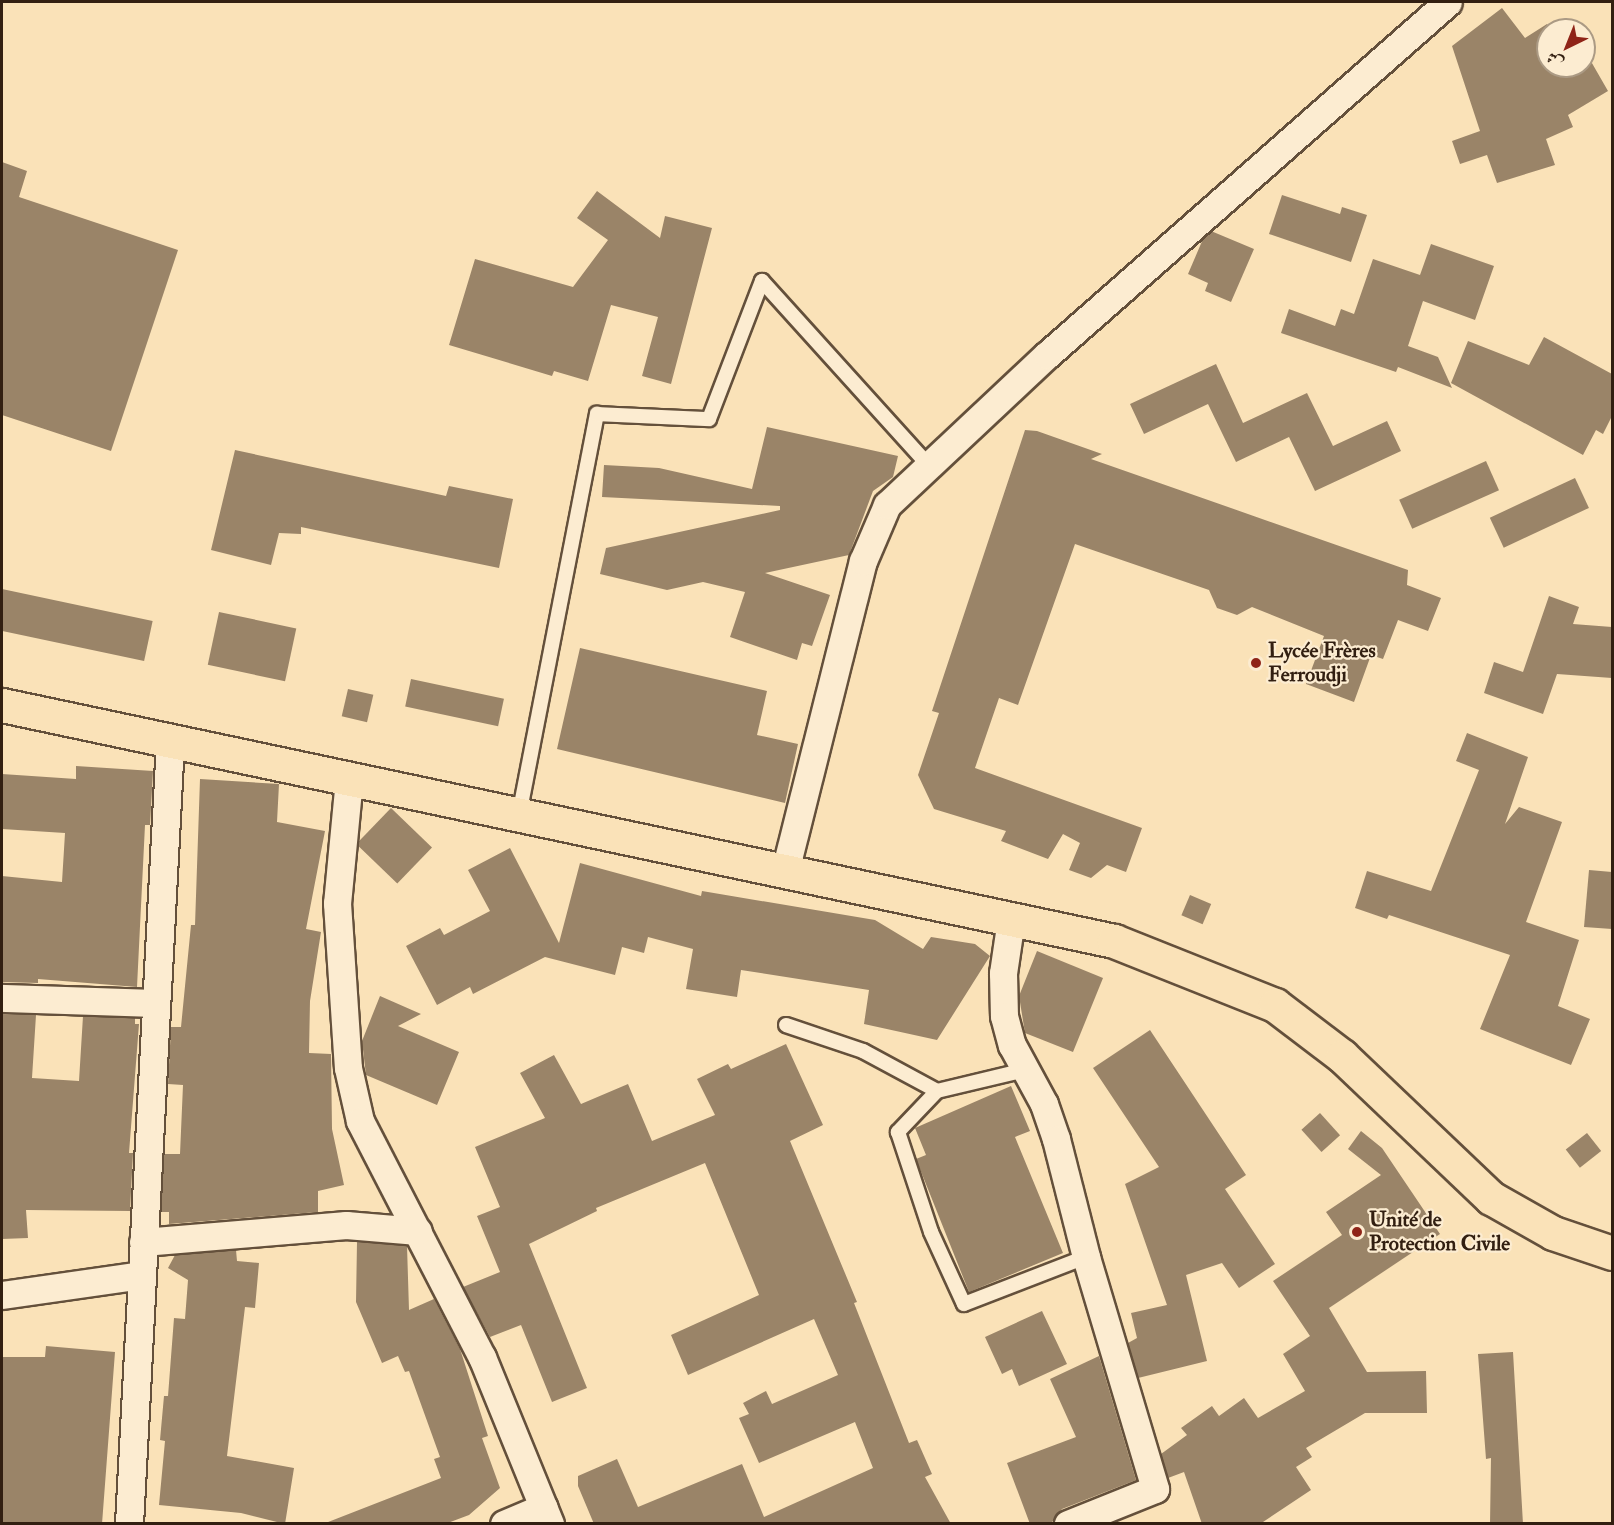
<!DOCTYPE html>
<meta charset="utf-8">
<style>
body{margin:0}
#map{position:relative;width:1614px;height:1525px;overflow:hidden;background:#fae2b8;font-family:"IM FELL Double Pica",Amiri,serif}
div>[style]{position:absolute}
.building>*{inset:0;background:#9a8468;transform-origin:0 0}
.roads{filter:drop-shadow(2px 0 #64503b) drop-shadow(-2px 0 #64503b) drop-shadow(0 2px #64503b) drop-shadow(0 -2px #64503b)}
.service>*{height:14px;margin:-7px;padding:0 7px;transform-origin:7px;border-radius:7px;background:#fcecd1}
.minor>*{height:27px;margin:-13.5px;padding:0 13.5px;transform-origin:13.5px;border-radius:13.5px;background:#fcecd1}
.primary>*{height:33px;margin:-16.5px;padding:0 16.5px;transform-origin:16.5px;border-radius:16.5px;background:#fae2b8}
.dots>*{width:16px;height:16px;translate:-50% -50%;box-sizing:border-box;border:3px solid #fcecd1;border-radius:50%}
span{translate:-50% -50%;white-space:nowrap;text-align:center;line-height:1.15;-webkit-text-stroke:4.5px #fcecd1;paint-order:stroke}
.poi-label{font-size:21px;color:#321f11;font-weight:700}
.left{translate:0 -50%;text-align:left}
.frame{position:absolute;inset:0;border:3px solid #321f11;pointer-events:none}
.north{position:absolute;left:1536px;top:18px;width:60px;height:60px;box-sizing:border-box;background:#fcecd1;border:2px solid #ab9a84;border-radius:50%;rotate:223deg;font-size:16px;font-weight:700;line-height:24px;text-align:center;color:#321f11}
.north::after{content:'';display:block;margin:auto;width:21px;height:27px;background:#8f2418;clip-path:polygon(50% 0,100% 100%,50% 72%,0 100%)}
</style>
<div id="map">
<div class="building">
<div style="clip-path:polygon(1502px 8px,1525px 38px,1547px 24px,1551px 30px,1548px 66px,1584px 66px,1585px 51px,1608px 91px,1568px 115px,1573px 127px,1546px 139px,1555px 165px,1497px 183px,1487px 155px,1460px 164px,1452px 141px,1480px 131px,1452px 46px)"></div>
<div style="clip-path:polygon(2px 162px,27px 171px,19px 197px,178px 250px,111px 451px,2px 415px)"></div>
<div style="clip-path:polygon(597px 191px,660px 238px,665px 216px,712px 228px,671px 384px,642px 376px,658px 317px,611px 305px,588px 381px,554px 371px,552px 376px,449px 345px,475px 259px,573px 287px,608px 240px,577px 218px)"></div>
<div style="clip-path:polygon(1282px 195px,1340px 214px,1342px 207px,1367px 215px,1351px 262px,1269px 234px)"></div>
<div style="clip-path:polygon(1211px 231px,1254px 249px,1231px 302px,1205px 291px,1208px 283px,1188px 274px,1203px 239px)"></div>
<div style="clip-path:polygon(1431px 244px,1494px 266px,1475px 320px,1423px 301px,1408px 346px,1438px 357px,1452px 388px,1398px 367px,1396px 372px,1281px 333px,1289px 309px,1335px 326px,1341px 309px,1354px 314px,1373px 259px,1420px 275px)"></div>
<div style="clip-path:polygon(1544px 337px,1612px 374px,1612px 416px,1603px 434px,1596px 430px,1583px 455px,1451px 383px,1468px 341px,1529px 365px)"></div>
<div style="clip-path:polygon(1216px 364px,1243px 423px,1307px 393px,1333px 446px,1387px 421px,1401px 451px,1315px 491px,1289px 437px,1236px 462px,1208px 404px,1144px 434px,1130px 404px)"></div>
<div style="clip-path:polygon(767px 427px,898px 456px,893px 477px,873px 491px,849px 555px,765px 573px,830px 595px,812px 646px,802px 643px,797px 660px,730px 637px,745px 592px,703px 582px,667px 590px,600px 574px,606px 548px,780px 510px,780px 506px,602px 497px,604px 465px,659px 468px,752px 489px)"></div>
<div style="clip-path:polygon(1025px 430px,1037px 431px,1102px 454px,1091px 459px,1408px 570px,1407px 585px,1441px 598px,1428px 631px,1398px 620px,1383px 659px,1371px 655px,1354px 702px,1306px 684px,1324px 636px,1252px 607px,1237px 615px,1217px 608px,1209px 590px,1075px 544px,1018px 705px,999px 698px,975px 768px,1142px 828px,1126px 872px,1107px 865px,1091px 878px,1069px 870px,1080px 843px,1063px 834px,1048px 859px,1001px 841px,1006px 831px,934px 809px,918px 775px,939px 713px,932px 711px)"></div>
<div style="clip-path:polygon(235px 450px,446px 496px,449px 486px,513px 499px,499px 568px,301px 527px,301px 534px,279px 533px,271px 565px,211px 550px)"></div>
<div style="left:1486px;top:461px;width:32px;height:95px;rotate:66deg"></div>
<div style="left:1575px;top:478px;width:33px;height:94px;rotate:65deg"></div>
<div style="left:2px;top:589px;width:154px;height:41px;rotate:12deg"></div>
<div style="clip-path:polygon(1549px 596px,1579px 607px,1573px 624px,1612px 627px,1612px 678px,1557px 674px,1543px 714px,1484px 693px,1494px 662px,1523px 672px)"></div>
<div style="left:219px;top:612px;width:79px;height:54px;rotate:12deg"></div>
<div style="clip-path:polygon(580px 648px,767px 691px,757px 735px,798px 744px,785px 803px,557px 749px)"></div>
<div style="left:411px;top:679px;width:95px;height:28px;rotate:12deg"></div>
<div style="left:348px;top:689px;width:26px;height:28px;rotate:13deg"></div>
<div style="clip-path:polygon(1467px 733px,1528px 757px,1505px 824px,1519px 807px,1562px 822px,1526px 922px,1579px 940px,1558px 1006px,1590px 1019px,1571px 1065px,1480px 1029px,1510px 955px,1389px 915px,1387px 919px,1355px 908px,1367px 871px,1431px 891px,1479px 770px,1456px 761px)"></div>
<div style="clip-path:polygon(76px 766px,153px 771px,150px 825px,145px 825px,137px 987px,38px 979px,38px 983px,2px 982px,2px 876px,62px 882px,65px 833px,2px 829px,2px 774px,76px 779px)"></div>
<div style="clip-path:polygon(200px 779px,279px 784px,277px 822px,325px 831px,306px 929px,321px 932px,310px 1001px,309px 1053px,331px 1054px,332px 1129px,344px 1185px,318px 1191px,318px 1212px,169px 1224px,169px 1212px,161px 1212px,164px 1154px,180px 1154px,183px 1085px,168px 1084px,171px 1027px,181px 1027px,191px 925px,195px 925px)"></div>
<div style="left:391px;top:808px;width:57px;height:50px;rotate:44deg"></div>
<div style="clip-path:polygon(510px 848px,559px 943px,580px 863px,701px 896px,702px 891px,875px 920px,923px 949px,931px 937px,975px 944px,990px 956px,937px 1040px,864px 1024px,869px 990px,741px 970px,737px 997px,686px 989px,693px 949px,648px 937px,644px 953px,622px 947px,615px 975px,545px 957px,473px 994px,470px 987px,437px 1005px,406px 946px,440px 928px,444px 935px,490px 911px,468px 870px)"></div>
<div style="clip-path:polygon(1589px 870px,1612px 872px,1612px 929px,1584px 927px)"></div>
<div style="left:1190px;top:895px;width:23px;height:22px;rotate:23deg"></div>
<div style="clip-path:polygon(1037px 951px,1103px 978px,1073px 1052px,1025px 1033px,1019px 996px)"></div>
<div style="clip-path:polygon(380px 996px,421px 1014px,398px 1026px,459px 1052px,437px 1105px,366px 1075px,362px 1041px)"></div>
<div style="clip-path:polygon(2px 1014px,36px 1015px,32px 1078px,79px 1081px,83px 1016px,135px 1018px,135px 1024px,139px 1024px,129px 1153px,133px 1153px,130px 1211px,26px 1210px,28px 1238px,2px 1239px)"></div>
<div style="clip-path:polygon(1150px 1030px,1246px 1175px,1225px 1189px,1275px 1264px,1239px 1288px,1222px 1263px,1186px 1275px,1207px 1361px,1138px 1378px,1128px 1343px,1137px 1338px,1131px 1313px,1167px 1305px,1125px 1184px,1159px 1167px,1093px 1068px)"></div>
<div style="clip-path:polygon(786px 1044px,823px 1125px,790px 1141px,857px 1302px,854px 1303px,909px 1443px,917px 1440px,932px 1474px,925px 1477px,951px 1524px,594px 1524px,578px 1486px,578px 1476px,617px 1459px,638px 1507px,742px 1464px,764px 1517px,873px 1468px,855px 1422px,759px 1463px,739px 1418px,749px 1414px,743px 1403px,766px 1391px,772px 1404px,838px 1375px,814px 1319px,688px 1375px,671px 1335px,759px 1295px,705px 1163px,596px 1208px,597px 1211px,529px 1244px,587px 1388px,552px 1402px,521px 1325px,490px 1337px,463px 1287px,500px 1272px,477px 1216px,500px 1207px,475px 1147px,545px 1118px,520px 1073px,554px 1055px,581px 1104px,628px 1084px,652px 1141px,715px 1115px,697px 1079px,728px 1064px,731px 1069px)"></div>
<div style="clip-path:polygon(1011px 1086px,1030px 1131px,1015px 1137px,1063px 1253px,969px 1292px,916px 1159px,926px 1155px,915px 1128px)"></div>
<div style="left:1320px;top:1113px;width:30px;height:25px;rotate:48deg"></div>
<div style="clip-path:polygon(1361px 1131px,1382px 1148px,1440px 1234px,1329px 1308px,1367px 1372px,1426px 1371px,1427px 1413px,1365px 1413px,1306px 1448px,1312px 1457px,1296px 1467px,1311px 1490px,1260px 1524px,1202px 1524px,1184px 1472px,1168px 1478px,1161px 1454px,1187px 1435px,1181px 1428px,1212px 1406px,1219px 1416px,1244px 1398px,1258px 1418px,1305px 1391px,1283px 1354px,1310px 1336px,1273px 1281px,1342px 1235px,1326px 1212px,1381px 1175px,1348px 1149px)"></div>
<div style="left:1587px;top:1133px;width:23px;height:27px;rotate:52deg"></div>
<div style="clip-path:polygon(357px 1242px,407px 1246px,409px 1310px,434px 1299px,460px 1349px,488px 1436px,482px 1438px,500px 1488px,469px 1515px,445px 1524px,323px 1524px,441px 1478px,434px 1459px,440px 1457px,409px 1371px,405px 1372px,398px 1356px,382px 1363px,356px 1302px)"></div>
<div style="clip-path:polygon(236px 1250px,237px 1261px,259px 1263px,255px 1308px,245px 1307px,227px 1456px,294px 1468px,285px 1524px,241px 1513px,159px 1505px,165px 1441px,160px 1440px,164px 1396px,168px 1396px,174px 1318px,185px 1319px,188px 1280px,168px 1268px,175px 1255px)"></div>
<div style="clip-path:polygon(1042px 1311px,1067px 1364px,1019px 1386px,1012px 1369px,1002px 1374px,985px 1337px)"></div>
<div style="clip-path:polygon(46px 1346px,115px 1352px,102px 1524px,2px 1524px,2px 1357px,45px 1357px)"></div>
<div style="clip-path:polygon(1513px 1352px,1523px 1524px,1490px 1524px,1491px 1458px,1486px 1459px,1478px 1354px)"></div>
<div style="clip-path:polygon(1099px 1356px,1136px 1480px,1062px 1509px,1052px 1522px,1030px 1524px,1007px 1463px,1076px 1437px,1050px 1379px)"></div>
</div>
<div class="roads">
<div class="service">
<div style="left:519px;top:815px;width:409px;rotate:-79deg"></div>
<div style="left:597px;top:414px;width:112px;rotate:2.6deg"></div>
<div style="left:709px;top:419px;width:148px;rotate:-69deg"></div>
<div style="left:762px;top:281px;width:249px;rotate:47.9deg"></div>
<div style="left:786px;top:1025px;width:81px;rotate:18.7deg"></div>
<div style="left:863px;top:1051px;width:84px;rotate:28.4deg"></div>
<div style="left:937px;top:1091px;width:90px;rotate:-13.4deg"></div>
<div style="left:937px;top:1091px;width:57px;rotate:133.6deg"></div>
<div style="left:898px;top:1132px;width:105px;rotate:71.7deg"></div>
<div style="left:931px;top:1232px;width:79px;rotate:65.4deg"></div>
<div style="left:964px;top:1304px;width:131px;rotate:-21.1deg"></div>
</div>
<div class="minor">
<div style="left:349px;top:779px;width:125px;rotate:95.5deg"></div>
<div style="left:337px;top:903px;width:165px;rotate:86.2deg"></div>
<div style="left:348px;top:1068px;width:54px;rotate:77.2deg"></div>
<div style="left:360px;top:1121px;width:266px;rotate:62.7deg"></div>
<div style="left:482px;top:1357px;width:180px;rotate:67.8deg"></div>
<div style="left:785px;top:871px;width:320px;rotate:-75.9deg"></div>
<div style="left:863px;top:561px;width:61px;rotate:-66.8deg"></div>
<div style="left:887px;top:505px;width:219px;rotate:-43.2deg"></div>
<div style="left:1047px;top:355px;width:534px;rotate:-41.36deg"></div>
<div style="left:1011px;top:919px;width:55px;rotate:98.4deg"></div>
<div style="left:1003px;top:973px;width:43px;rotate:88.7deg"></div>
<div style="left:1004px;top:1016px;width:30px;rotate:75deg"></div>
<div style="left:1012px;top:1045px;width:67px;rotate:61.5deg"></div>
<div style="left:1044px;top:1104px;width:37px;rotate:71deg"></div>
<div style="left:1056px;top:1139px;width:122px;rotate:75.7deg"></div>
<div style="left:1086px;top:1257px;width:242px;rotate:73.4deg"></div>
<div style="left:1155px;top:1489px;width:94px;rotate:158.1deg"></div>
<div style="left:2px;top:998px;width:154px;rotate:1.9deg"></div>
<div style="left:143px;top:1242px;width:204px;rotate:-4.8deg"></div>
<div style="left:346px;top:1225px;width:72px;rotate:4.8deg"></div>
<div style="left:2px;top:1295px;width:141px;rotate:-8.1deg"></div>
<div style="left:129px;top:1524px;width:784px;rotate:-87deg"></div>
<div style="left:504px;top:1524px;width:43px;rotate:-23deg"></div>
</div>
<div class="primary">
<div style="left:2px;top:705px;width:1137px;rotate:11.98deg"></div>
<div style="left:1114px;top:941px;width:173px;rotate:21.7deg"></div>
<div style="left:1275px;top:1005px;width:84px;rotate:37.3deg"></div>
<div style="left:1342px;top:1056px;width:206px;rotate:43.6deg"></div>
<div style="left:1491px;top:1198px;width:71px;rotate:29.4deg"></div>
<div style="left:1553px;top:1233px;width:62px;rotate:18.7deg"></div>
</div>
</div>
<div class="dots">
<div style="left:1256px;top:663px;background:#8f2418"></div>
<div style="left:1357px;top:1232px;background:#8f2418"></div>
</div>
<div class="poi-label">
<span class="left" style="left:1268px;top:663px">Lycée Frères<br>Ferroudji</span>
<span class="left" style="left:1369px;top:1232px">Unité de<br>Protection Civile</span>
</div>
<div class="frame"></div>
<div class="north">ش</div>
</div>
